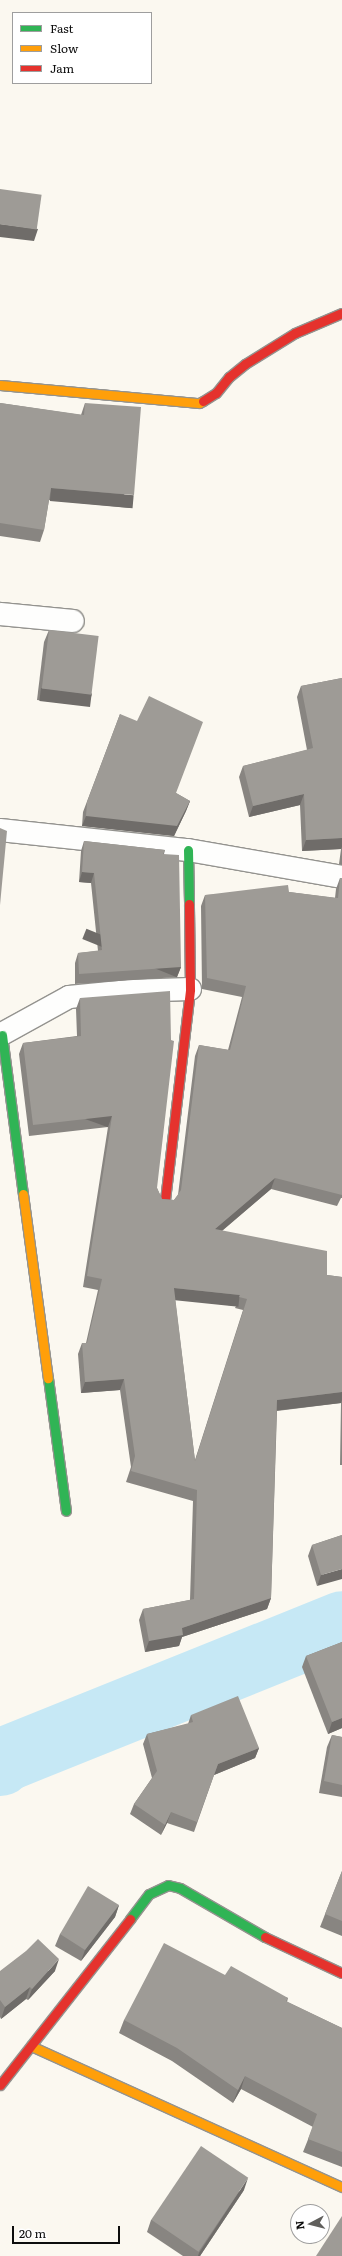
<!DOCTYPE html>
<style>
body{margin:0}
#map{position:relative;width:342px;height:2256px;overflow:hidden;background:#fbf8f0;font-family:Literata,serif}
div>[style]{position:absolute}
.river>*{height:65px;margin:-32.5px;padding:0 32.5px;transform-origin:32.5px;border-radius:32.5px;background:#c6e8f5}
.roads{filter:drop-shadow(1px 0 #94938f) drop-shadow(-1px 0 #94938f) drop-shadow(0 1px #94938f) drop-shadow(0 -1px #94938f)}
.street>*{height:22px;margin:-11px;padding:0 11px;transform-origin:11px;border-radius:11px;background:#fefefd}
.fast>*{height:9px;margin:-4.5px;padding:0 4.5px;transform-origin:4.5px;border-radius:4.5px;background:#30b455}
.slow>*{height:9px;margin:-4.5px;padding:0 4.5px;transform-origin:4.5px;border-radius:4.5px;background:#ff9f0a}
.jam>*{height:9px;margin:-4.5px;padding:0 4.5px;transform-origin:4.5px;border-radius:4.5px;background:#e5322d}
.wall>*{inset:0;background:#888581}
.shaded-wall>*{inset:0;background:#6f6c69;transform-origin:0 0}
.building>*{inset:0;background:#9e9b96;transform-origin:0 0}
span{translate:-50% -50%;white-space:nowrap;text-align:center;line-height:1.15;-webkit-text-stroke:4px #fff;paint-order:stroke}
.legend{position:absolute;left:12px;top:12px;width:140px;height:72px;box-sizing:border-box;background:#fff;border:1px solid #9e9e9e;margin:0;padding:5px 7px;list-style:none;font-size:12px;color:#0d0d0d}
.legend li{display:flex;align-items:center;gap:8px;height:20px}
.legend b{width:20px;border:1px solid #9e9e9e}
.north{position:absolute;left:290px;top:2204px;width:40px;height:40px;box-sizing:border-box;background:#fff;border:1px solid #9e9e9e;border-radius:50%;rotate:263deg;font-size:11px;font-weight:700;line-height:16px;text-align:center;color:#0d0d0d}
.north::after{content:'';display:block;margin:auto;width:14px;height:18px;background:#605f5c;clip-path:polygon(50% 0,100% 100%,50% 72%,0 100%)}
.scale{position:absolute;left:12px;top:2226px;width:108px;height:18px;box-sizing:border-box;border:2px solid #0d0d0d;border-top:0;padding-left:5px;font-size:12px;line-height:14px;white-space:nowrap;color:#0d0d0d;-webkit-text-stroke:3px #fff;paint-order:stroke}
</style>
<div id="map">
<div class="river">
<div style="left:0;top:1763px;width:6px;rotate:-45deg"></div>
<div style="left:4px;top:1759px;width:364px;rotate:-21.9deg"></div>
</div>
<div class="roads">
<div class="street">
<div style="left:0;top:614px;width:73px;rotate:5.5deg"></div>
<div style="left:0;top:830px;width:189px;rotate:6.1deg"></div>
<div style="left:188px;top:850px;width:156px;rotate:9.9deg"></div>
<div style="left:0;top:1035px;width:79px;rotate:-28.8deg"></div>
<div style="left:69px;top:997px;width:61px;rotate:-5.6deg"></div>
<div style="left:130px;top:991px;width:60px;rotate:-1.9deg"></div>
</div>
<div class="fast">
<div style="left:188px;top:850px;width:54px;rotate:88.9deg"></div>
<div style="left:2px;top:1035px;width:160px;rotate:82.5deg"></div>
<div style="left:48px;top:1378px;width:134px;rotate:82.3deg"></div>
<div style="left:130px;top:1919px;width:31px;rotate:-53deg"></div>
<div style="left:149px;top:1894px;width:21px;rotate:-25deg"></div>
<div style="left:168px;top:1885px;width:12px;rotate:14deg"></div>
<div style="left:180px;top:1888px;width:98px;rotate:30deg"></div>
</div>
<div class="slow">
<div style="left:0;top:385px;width:200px;rotate:5.2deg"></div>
<div style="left:199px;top:403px;width:4px;rotate:-27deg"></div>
<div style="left:23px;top:1194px;width:186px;rotate:82.3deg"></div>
<div style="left:31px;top:2046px;width:341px;rotate:24.4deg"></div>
</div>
<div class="jam">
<div style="left:203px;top:401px;width:15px;rotate:-32deg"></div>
<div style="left:216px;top:393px;width:21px;rotate:-51deg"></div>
<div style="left:229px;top:377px;width:21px;rotate:-39deg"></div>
<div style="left:245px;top:364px;width:59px;rotate:-31.8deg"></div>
<div style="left:295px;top:333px;width:51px;rotate:-23.1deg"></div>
<div style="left:165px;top:1200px;width:212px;rotate:-83.2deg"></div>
<div style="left:190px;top:989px;width:85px;rotate:-90.7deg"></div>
<div style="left:265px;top:1937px;width:85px;rotate:25.1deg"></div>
<div style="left:0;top:2085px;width:211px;rotate:-51.9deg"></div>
</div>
</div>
<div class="wall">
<div style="clip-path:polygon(0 403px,81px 415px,85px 403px,130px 508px,49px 500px,44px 530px,40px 542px,0 536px)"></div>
<div style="clip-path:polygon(49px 630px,92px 694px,88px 706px,37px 700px,44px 642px)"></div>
<div style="clip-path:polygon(342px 678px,342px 865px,339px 864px,341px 849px,302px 851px,300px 805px,249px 817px,239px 777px,243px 766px,307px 750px,297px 697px,301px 686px)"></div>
<div style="clip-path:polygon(120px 714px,176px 793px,190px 801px,186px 811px,174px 836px,82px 826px,83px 812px)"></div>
<div style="clip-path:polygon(84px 841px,165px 850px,164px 854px,181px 967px,177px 977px,75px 984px,75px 963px,78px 953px,98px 951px,91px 883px,79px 882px,81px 851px)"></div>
<div style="clip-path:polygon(evenodd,340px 878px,342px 878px,342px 1198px,341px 1198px,337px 1206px,271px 1189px,222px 1231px,327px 1275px,342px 1277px,342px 1465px,340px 1465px,341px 1403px,277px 1411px,271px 1598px,267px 1609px,182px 1637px,179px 1646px,145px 1652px,139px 1620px,143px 1609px,190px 1600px,193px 1501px,126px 1482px,131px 1467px,120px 1390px,81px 1393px,78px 1354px,82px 1343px,86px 1343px,98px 1290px,83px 1287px,108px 1127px,29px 1136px,19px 1054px,23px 1043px,77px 1036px,76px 1009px,80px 998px,157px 1188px,162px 1199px,174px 1200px,178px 1195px,195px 1056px,199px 1045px,228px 1050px,242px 997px,202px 989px,201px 906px,205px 895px,289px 892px,335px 898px,336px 889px,340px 878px,175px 1299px,236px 1306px,235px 1308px,243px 1310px,195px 1460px,175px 1299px)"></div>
<div style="clip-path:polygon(342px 1535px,317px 1586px,308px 1556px,312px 1545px)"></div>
<div style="clip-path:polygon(342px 1642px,342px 1728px,328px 1734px,302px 1667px,306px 1656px)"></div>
<div style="clip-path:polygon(191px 1715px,259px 1748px,255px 1758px,214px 1775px,194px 1832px,167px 1823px,161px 1835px,130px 1814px,134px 1804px,152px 1778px,143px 1744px,147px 1734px,188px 1724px)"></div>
<div style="clip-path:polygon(332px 1735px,342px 1737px,342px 1797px,319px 1793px,327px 1747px)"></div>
<div style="clip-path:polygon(342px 1871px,342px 1936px,320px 1927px)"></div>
<div style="clip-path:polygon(119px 1905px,115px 1917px,81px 1961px,55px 1946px,60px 1934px)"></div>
<div style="clip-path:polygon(0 1971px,55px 1971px,28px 2000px,26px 1999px,1px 2019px,0 2017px)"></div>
<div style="clip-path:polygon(225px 1975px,288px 1998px,287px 2002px,342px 2028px,342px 2167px,303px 2152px,313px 2127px,241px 2089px,233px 2103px,172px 2061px,119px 2033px,124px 2020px)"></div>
<div style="clip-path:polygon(244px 2190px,200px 2256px,183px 2256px,147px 2232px,151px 2220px)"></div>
</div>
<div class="shaded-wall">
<div style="clip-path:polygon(0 224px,38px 229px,34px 241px,0 237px)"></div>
<div style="left:51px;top:488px;width:83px;height:13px;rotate:5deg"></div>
<div style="left:41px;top:688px;width:51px;height:13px;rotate:7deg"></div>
<div style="clip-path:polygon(304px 794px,300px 805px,249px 817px,253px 806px)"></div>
<div style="clip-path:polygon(190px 801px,186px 811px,174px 836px,82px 826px,86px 816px)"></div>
<div style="clip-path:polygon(342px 838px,342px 847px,341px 849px,302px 851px,306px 840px)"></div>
<div style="clip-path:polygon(82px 872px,94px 873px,91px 883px,79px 882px)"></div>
<div style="left:181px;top:967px;width:11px;height:102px;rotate:112deg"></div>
<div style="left:112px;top:1116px;width:12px;height:80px;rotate:110deg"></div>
<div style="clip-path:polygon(275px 1178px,271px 1189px,211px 1240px,215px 1229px)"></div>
<div style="left:174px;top:1288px;width:66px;height:12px;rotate:6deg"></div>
<div style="clip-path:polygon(124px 1379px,120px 1390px,81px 1393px,85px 1382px)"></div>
<div style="clip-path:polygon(342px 1392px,342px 1400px,341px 1403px,273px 1411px,277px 1400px)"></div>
<div style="clip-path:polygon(342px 1569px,342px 1579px,317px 1586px,321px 1575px)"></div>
<div style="clip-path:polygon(271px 1598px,267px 1609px,182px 1637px,179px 1646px,145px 1652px,149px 1641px,182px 1628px)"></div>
<div style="clip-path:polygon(342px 1718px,342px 1728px,328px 1734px,332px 1722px)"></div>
<div style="clip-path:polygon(259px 1748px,255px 1758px,214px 1775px,218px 1764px)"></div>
<div style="clip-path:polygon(171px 1812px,167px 1823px,161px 1835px,165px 1825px)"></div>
<div style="clip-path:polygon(119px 1905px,115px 1917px,81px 1961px,85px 1950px)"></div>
<div style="clip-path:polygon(59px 1959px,55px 1971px,28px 2000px,32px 1989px)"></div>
<div style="clip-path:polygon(30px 1987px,26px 1999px,1px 2019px,5px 2007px)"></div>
<div style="clip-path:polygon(245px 2076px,241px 2089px,233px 2103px,238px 2090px)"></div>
<div style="clip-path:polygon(248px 2178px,244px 2190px,200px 2256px,198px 2256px,199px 2253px)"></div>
</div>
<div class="building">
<div style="left:0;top:189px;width:42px;height:35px;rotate:8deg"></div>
<div style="clip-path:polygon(0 403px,84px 415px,85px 403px,141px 407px,134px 495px,51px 488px,44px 530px,0 523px)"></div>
<div style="left:49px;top:630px;width:50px;height:59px;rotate:7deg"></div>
<div style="clip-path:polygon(342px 678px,342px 838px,306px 840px,304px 794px,253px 806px,243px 766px,313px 748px,301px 686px)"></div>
<div style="clip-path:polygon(149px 696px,203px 722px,176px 793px,190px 801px,177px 826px,86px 816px,87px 802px,120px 714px,137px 721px)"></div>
<div style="clip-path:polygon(0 828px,7px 831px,0 905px)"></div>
<div style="clip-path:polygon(84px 841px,165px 850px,163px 854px,179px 855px,181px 967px,79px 974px,78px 953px,102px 950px,94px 873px,82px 872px)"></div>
<div style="clip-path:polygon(evenodd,340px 878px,342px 878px,342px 1195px,275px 1178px,215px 1229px,327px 1251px,327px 1275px,342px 1277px,342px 1392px,277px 1400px,271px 1598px,182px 1628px,183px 1635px,149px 1641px,143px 1609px,194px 1599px,197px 1490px,131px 1471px,135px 1456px,124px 1379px,85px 1382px,82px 1343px,87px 1343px,102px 1279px,87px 1276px,112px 1116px,33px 1125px,23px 1043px,81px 1036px,80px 998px,170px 991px,171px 1040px,174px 1041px,157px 1188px,162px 1199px,174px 1200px,181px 1190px,199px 1045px,230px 1050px,246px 986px,207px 978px,205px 895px,288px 885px,289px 892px,338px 898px,340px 878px,174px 1288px,240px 1295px,239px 1297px,247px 1299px,195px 1461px,174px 1288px)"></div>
<div style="clip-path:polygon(342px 1535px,342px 1569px,321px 1575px,312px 1545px)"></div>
<div style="clip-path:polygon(342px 1642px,342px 1718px,332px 1722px,306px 1656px)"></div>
<div style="clip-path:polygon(238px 1696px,259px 1748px,218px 1764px,197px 1822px,171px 1812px,165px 1825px,134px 1804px,157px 1771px,147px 1734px,193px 1722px,191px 1715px)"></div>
<div style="clip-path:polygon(332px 1735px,342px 1737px,342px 1785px,324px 1781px)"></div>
<div style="clip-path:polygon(342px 1871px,342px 1921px,325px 1914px)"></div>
<div style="clip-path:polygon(88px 1886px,119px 1905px,85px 1950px,60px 1934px)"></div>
<div style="clip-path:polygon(38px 1939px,59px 1959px,32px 1989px,30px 1987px,5px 2007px,0 2000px,0 1971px,26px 1951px)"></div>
<div style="clip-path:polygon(164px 1943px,225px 1975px,231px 1966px,288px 1998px,286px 2001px,342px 2028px,342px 2152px,308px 2139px,317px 2114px,245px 2076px,238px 2090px,177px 2048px,124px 2020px)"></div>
<div style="left:201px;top:2146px;width:57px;height:89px;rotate:34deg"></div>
<div style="clip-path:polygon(342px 2216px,342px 2256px,316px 2256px)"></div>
</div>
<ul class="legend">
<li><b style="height:5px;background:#30b455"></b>Fast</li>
<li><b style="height:5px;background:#ff9f0a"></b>Slow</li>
<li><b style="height:5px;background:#e5322d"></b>Jam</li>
</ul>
<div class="north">N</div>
<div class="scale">20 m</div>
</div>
